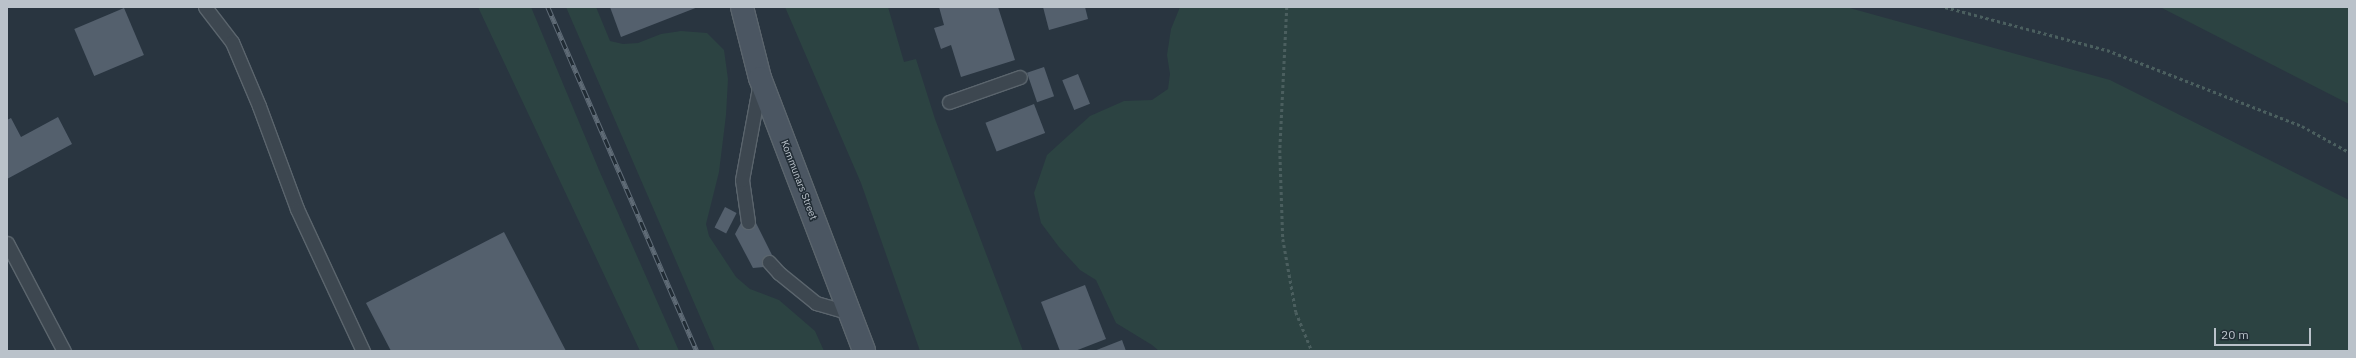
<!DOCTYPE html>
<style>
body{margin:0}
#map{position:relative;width:2356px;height:358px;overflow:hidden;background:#293540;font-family:"IBM Plex Sans",sans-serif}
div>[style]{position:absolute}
.green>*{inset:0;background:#2c4342}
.building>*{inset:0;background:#54606d;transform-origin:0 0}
.path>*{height:2.5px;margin-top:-1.25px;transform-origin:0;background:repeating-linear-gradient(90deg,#4b5f5f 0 3px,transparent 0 6px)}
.roads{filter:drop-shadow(1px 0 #5b656d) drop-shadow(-1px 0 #5b656d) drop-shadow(0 1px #5b656d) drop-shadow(0 -1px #5b656d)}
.lane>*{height:13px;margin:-6.5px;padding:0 6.5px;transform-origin:6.5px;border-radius:6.5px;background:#3d4750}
.secondary>*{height:22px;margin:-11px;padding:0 11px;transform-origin:11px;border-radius:11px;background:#4b5662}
.rail>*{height:4.5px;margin-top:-2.25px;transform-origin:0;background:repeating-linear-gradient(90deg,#212c35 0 9px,#5f6b76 0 18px);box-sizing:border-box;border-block:1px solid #5f6b76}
span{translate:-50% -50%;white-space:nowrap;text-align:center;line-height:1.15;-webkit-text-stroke:3px #212c35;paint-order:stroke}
.street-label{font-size:10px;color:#bac2ca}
.frame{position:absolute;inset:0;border:8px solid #bac2ca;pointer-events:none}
.scale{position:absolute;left:2214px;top:328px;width:97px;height:18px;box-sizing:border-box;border:2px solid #bac2ca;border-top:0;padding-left:5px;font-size:12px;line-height:14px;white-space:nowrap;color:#bac2ca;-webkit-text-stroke:3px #212c35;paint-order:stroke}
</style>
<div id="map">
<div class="green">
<div style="clip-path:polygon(478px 7px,531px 7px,599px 170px,679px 351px,640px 351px)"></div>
<div style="clip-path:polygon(566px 7px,596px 7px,610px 41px,623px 44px,638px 43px,661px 34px,681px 31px,707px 33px,724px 50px,728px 79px,726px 115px,719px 172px,706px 224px,709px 236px,736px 277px,750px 289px,779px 300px,815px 331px,824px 351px,715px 351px)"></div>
<div style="clip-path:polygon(785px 7px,888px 7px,904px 62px,916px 59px,935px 119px,1023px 351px,920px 351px,861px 183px)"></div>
<div style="clip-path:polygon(1180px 7px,1846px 7px,2110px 80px,2349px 200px,2349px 351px,1159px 351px,1152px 345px,1116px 323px,1096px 280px,1080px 270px,1059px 247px,1041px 223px,1034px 193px,1047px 155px,1090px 116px,1124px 101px,1152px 100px,1168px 89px,1170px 74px,1167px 55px,1171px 29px)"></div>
<div style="clip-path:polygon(2160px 7px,2349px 7px,2349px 104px)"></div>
</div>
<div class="building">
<div style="clip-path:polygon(610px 7px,698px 7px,621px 37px)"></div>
<div style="clip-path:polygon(939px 7px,998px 7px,1015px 60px,961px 77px,951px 45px,941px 49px,934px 28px,944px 25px)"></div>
<div style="clip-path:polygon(1043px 7px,1085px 7px,1088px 19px,1049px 30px)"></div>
<div style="left:124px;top:8px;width:51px;height:54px;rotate:67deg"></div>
<div style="left:1044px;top:67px;width:31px;height:18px;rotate:71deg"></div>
<div style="left:1078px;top:74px;width:32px;height:17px;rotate:68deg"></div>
<div style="left:1034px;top:104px;width:31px;height:52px;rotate:69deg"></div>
<div style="clip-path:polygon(58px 117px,72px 144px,7px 179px,7px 120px,11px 118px,21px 137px)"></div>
<div style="left:725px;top:207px;width:13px;height:23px;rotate:27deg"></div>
<div style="clip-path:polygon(742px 221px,755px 221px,773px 257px,765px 267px,753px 268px,735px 234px)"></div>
<div style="clip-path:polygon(504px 232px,566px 351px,391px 351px,366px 303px)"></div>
<div style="clip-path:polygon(1085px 285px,1106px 339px,1075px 351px,1060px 351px,1041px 302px)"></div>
<div style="clip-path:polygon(1122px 340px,1126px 351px,1094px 351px)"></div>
</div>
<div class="path">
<div style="left:1287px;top:7px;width:143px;rotate:92.8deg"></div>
<div style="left:1280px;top:150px;width:89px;rotate:88.1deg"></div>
<div style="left:1283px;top:239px;width:74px;rotate:79.9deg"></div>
<div style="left:1296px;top:312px;width:42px;rotate:67.7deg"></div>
<div style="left:1945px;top:7px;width:168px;rotate:14.9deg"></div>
<div style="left:2107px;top:50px;width:209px;rotate:21.3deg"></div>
<div style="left:2302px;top:126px;width:54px;rotate:29deg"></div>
</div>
<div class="roads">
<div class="lane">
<div style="left:205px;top:7px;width:44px;rotate:52.4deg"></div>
<div style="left:232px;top:42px;width:69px;rotate:67.1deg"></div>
<div style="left:259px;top:106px;width:110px;rotate:69.7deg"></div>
<div style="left:297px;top:209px;width:157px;rotate:65.1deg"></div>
<div style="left:949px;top:102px;width:75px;rotate:-19.4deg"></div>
<div style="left:748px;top:222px;width:42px;rotate:-98.1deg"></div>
<div style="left:742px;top:180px;width:100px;rotate:-79.6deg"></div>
<div style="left:7px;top:243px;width:122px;rotate:62.2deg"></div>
<div style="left:769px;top:262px;width:15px;rotate:48deg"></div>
<div style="left:779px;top:273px;width:48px;rotate:39deg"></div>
<div style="left:816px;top:303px;width:36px;rotate:16deg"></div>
</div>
<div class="secondary">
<div style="left:742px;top:7px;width:73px;rotate:75.8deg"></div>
<div style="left:760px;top:78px;width:292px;rotate:69.1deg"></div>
</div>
</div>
<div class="rail">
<div style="left:548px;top:7px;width:375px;rotate:66.6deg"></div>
</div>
<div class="street-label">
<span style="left:799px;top:180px;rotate:69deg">Kommunars Street</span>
</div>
<div class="frame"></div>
<div class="scale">20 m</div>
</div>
